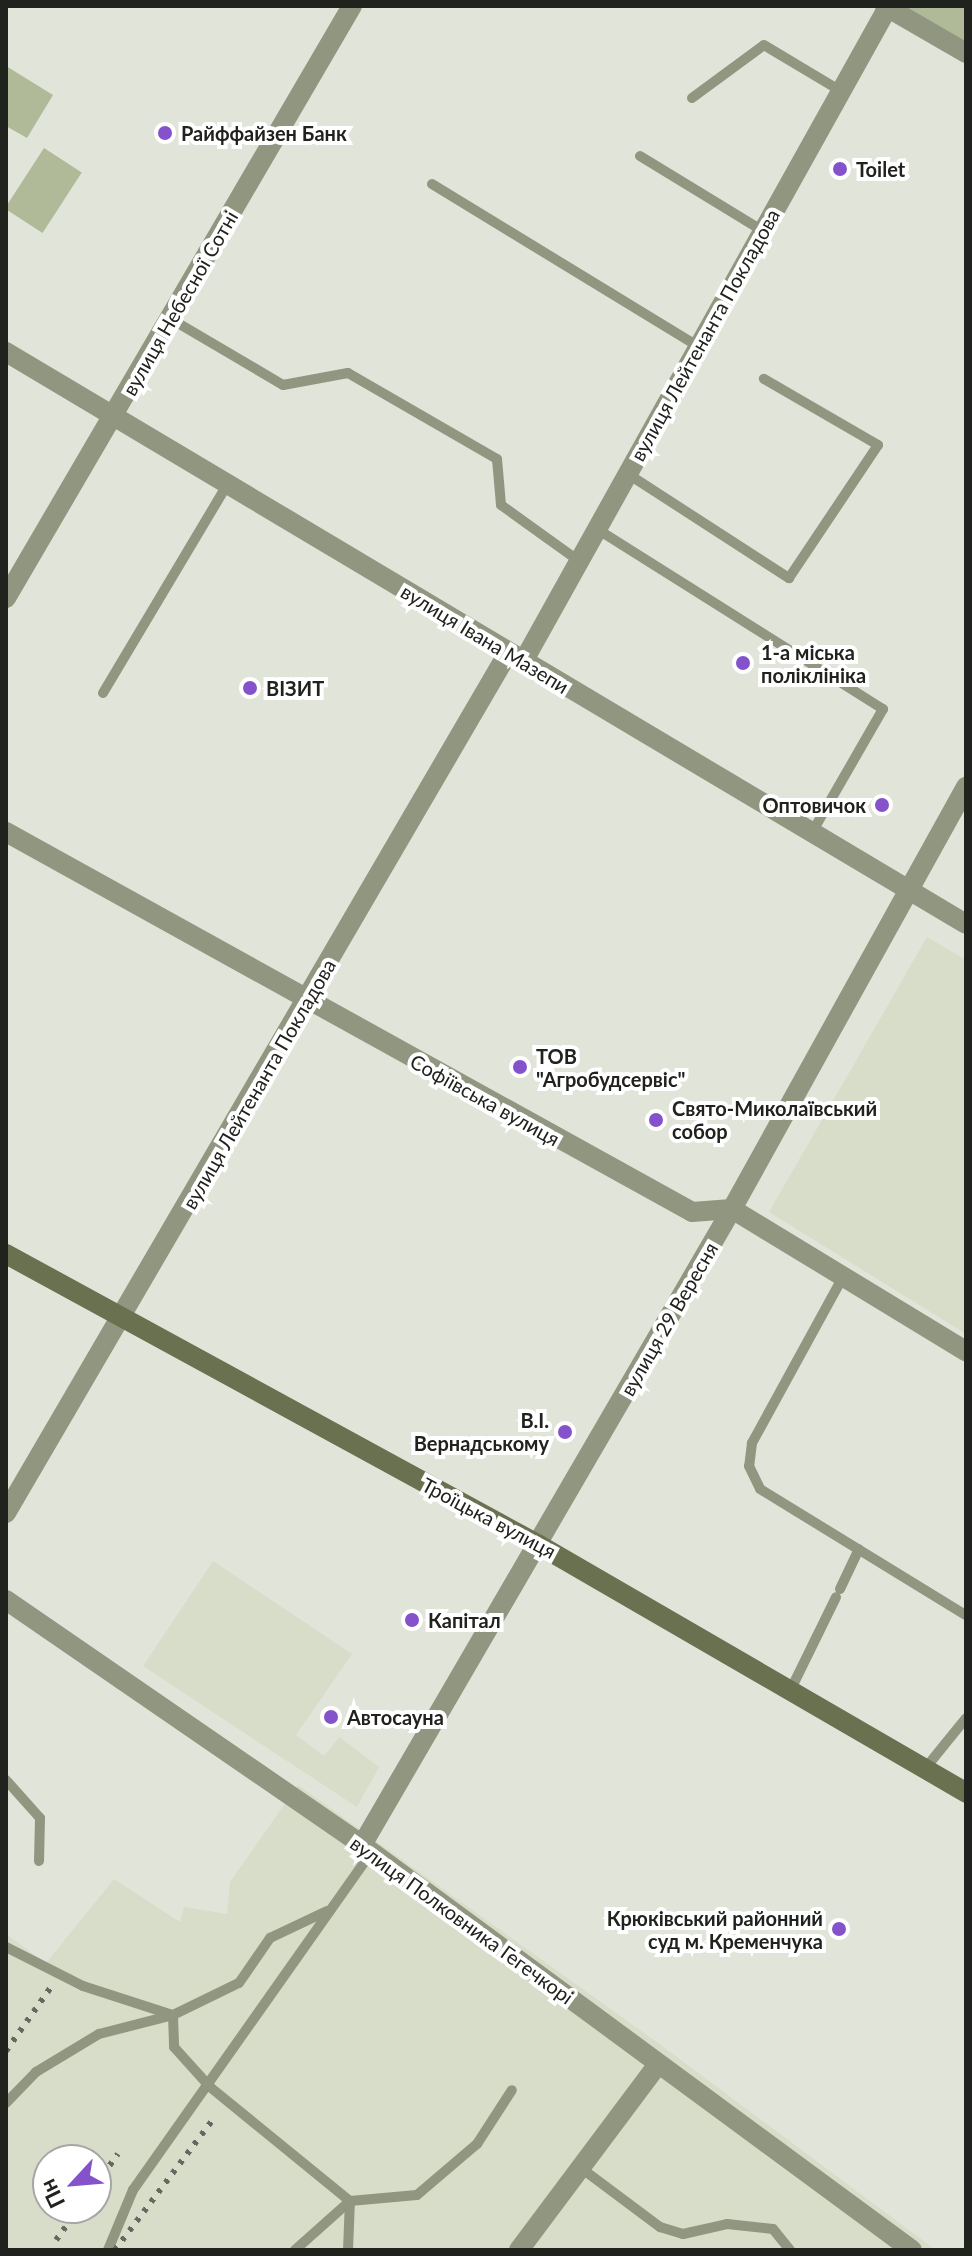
<!DOCTYPE html>
<meta charset="utf-8">
<style>
body{margin:0}
#map{position:relative;width:972px;height:2256px;overflow:hidden;background:#e1e4d9;font-family:Lato,sans-serif}
div>[style]{position:absolute}
.built>*{inset:0;background:#d8ddca}
.green>*{inset:0;background:#b0b998;transform-origin:0 0}
.service>*{height:10px;margin:-5px;padding:0 5px;transform-origin:5px;border-radius:5px;background:#909680}
.minor>*{height:20px;margin:-10px;padding:0 10px;transform-origin:10px;border-radius:10px;background:#909680}
.tertiary>*{height:20px;margin:-10px;padding:0 10px;transform-origin:10px;border-radius:10px;background:#909680}
.secondary>*{height:20px;margin:-10px;padding:0 10px;transform-origin:10px;border-radius:10px;background:#697150}
.rail>*{height:6px;margin-top:-3px;transform-origin:0;background:repeating-linear-gradient(90deg,#666861 0 4px,transparent 0 12px)}
.dots>*{width:22px;height:22px;translate:-50% -50%;box-sizing:border-box;border:4px solid #fff;border-radius:50%}
span{translate:-50% -50%;white-space:nowrap;text-align:center;line-height:1.15;-webkit-text-stroke:8px #fff;paint-order:stroke}
.poi-label{font-size:20px;color:#20221d;font-weight:700}
.left{translate:0 -50%;text-align:left}
.right{translate:-100% -50%;text-align:right}
.street-label{font-size:20px;color:#20221d}
.frame{position:absolute;inset:0;border:8px solid #20221d;pointer-events:none}
.north{position:absolute;left:32px;top:2144px;width:80px;height:80px;box-sizing:border-box;background:#fff;border:2px solid #a6a7a5;border-radius:50%;rotate:244deg;font-size:22px;font-weight:700;line-height:32px;text-align:center;color:#20221d}
.north::after{content:'';display:block;margin:auto;width:28px;height:36px;background:#8452cb;clip-path:polygon(50% 0,100% 100%,50% 72%,0 100%)}
</style>
<div id="map">
<div class="built">
<div style="clip-path:polygon(927px 937px,966px 960px,966px 1334px,769px 1212px)"></div>
<div style="clip-path:polygon(213px 1561px,352px 1654px,296px 1735px,324px 1756px,339px 1737px,379px 1767px,357px 1807px,143px 1666px)"></div>
<div style="clip-path:polygon(evenodd,298px 1785px,658px 2043px,933px 2248px,6px 2250px,6px 1934px,46px 1963px,114px 1879px,180px 1922px,184px 1907px,227px 1914px,230px 1882px,298px 1785px,48px 2160px,96px 2160px,96px 2208px,48px 2208px,48px 2160px)"></div>
</div>
<div class="green">
<div style="clip-path:polygon(883px 6px,966px 6px,966px 54px)"></div>
<div style="clip-path:polygon(6px 66px,53px 95px,27px 138px,6px 126px)"></div>
<div style="left:44px;top:148px;width:45px;height:72px;rotate:33deg"></div>
</div>
<div class="service">
<div style="left:692px;top:98px;width:89px;rotate:-36.4deg"></div>
<div style="left:764px;top:45px;width:90px;rotate:30.9deg"></div>
<div style="left:640px;top:156px;width:144px;rotate:31.4deg"></div>
<div style="left:432px;top:184px;width:313px;rotate:31.4deg"></div>
<div style="left:171px;top:319px;width:130px;rotate:30.5deg"></div>
<div style="left:283px;top:385px;width:66px;rotate:-10.5deg"></div>
<div style="left:348px;top:373px;width:172px;rotate:30deg"></div>
<div style="left:497px;top:459px;width:46px;rotate:85deg"></div>
<div style="left:501px;top:505px;width:96px;rotate:35.7deg"></div>
<div style="left:628px;top:474px;width:192px;rotate:32.9deg"></div>
<div style="left:789px;top:578px;width:160px;rotate:-56.2deg"></div>
<div style="left:878px;top:445px;width:132px;rotate:-149.9deg"></div>
<div style="left:597px;top:529px;width:338px;rotate:32.2deg"></div>
<div style="left:883px;top:709px;width:144px;rotate:119.9deg"></div>
<div style="left:103px;top:693px;width:242px;rotate:-59.2deg"></div>
<div style="left:844px;top:1275px;width:192px;rotate:118.7deg"></div>
<div style="left:752px;top:1443px;width:23px;rotate:97deg"></div>
<div style="left:749px;top:1466px;width:25px;rotate:64deg"></div>
<div style="left:760px;top:1489px;width:241px;rotate:31.5deg"></div>
<div style="left:840px;top:1589px;width:44px;rotate:-64.6deg"></div>
<div style="left:792px;top:1687px;width:100px;rotate:-63.9deg"></div>
<div style="left:928px;top:1765px;width:60px;rotate:-51deg"></div>
<div style="left:6px;top:1780px;width:51px;rotate:48.2deg"></div>
<div style="left:40px;top:1818px;width:43px;rotate:91.3deg"></div>
<div style="left:6px;top:1947px;width:86px;rotate:26.9deg"></div>
<div style="left:83px;top:1986px;width:95px;rotate:17.9deg"></div>
<div style="left:173px;top:2015px;width:32px;rotate:88deg"></div>
<div style="left:174px;top:2047px;width:54px;rotate:48deg"></div>
<div style="left:210px;top:2087px;width:181px;rotate:39.2deg"></div>
<div style="left:350px;top:2201px;width:67px;rotate:-5.1deg"></div>
<div style="left:417px;top:2195px;width:79px;rotate:-40.4deg"></div>
<div style="left:477px;top:2144px;width:64px;rotate:-57.1deg"></div>
<div style="left:6px;top:2103px;width:43px;rotate:-45.9deg"></div>
<div style="left:36px;top:2072px;width:74px;rotate:-31.1deg"></div>
<div style="left:99px;top:2034px;width:76px;rotate:-14.4deg"></div>
<div style="left:173px;top:2015px;width:73px;rotate:-25.9deg"></div>
<div style="left:239px;top:1983px;width:55px;rotate:-55.4deg"></div>
<div style="left:270px;top:1938px;width:63px;rotate:-25.3deg"></div>
<div style="left:581px;top:2168px;width:99px;rotate:36.8deg"></div>
<div style="left:660px;top:2227px;width:24px;rotate:17deg"></div>
<div style="left:683px;top:2234px;width:45px;rotate:-12.8deg"></div>
<div style="left:727px;top:2224px;width:46px;rotate:6.2deg"></div>
<div style="left:773px;top:2229px;width:27px;rotate:51deg"></div>
<div style="left:108px;top:2250px;width:65px;rotate:-67.4deg"></div>
<div style="left:133px;top:2190px;width:413px;rotate:-54.8deg"></div>
<div style="left:295px;top:2250px;width:74px;rotate:-41.7deg"></div>
<div style="left:348px;top:2250px;width:49px;rotate:-87.7deg"></div>
</div>
<div class="minor">
<div style="left:6px;top:352px;width:1117px;rotate:30.79deg"></div>
<div style="left:523px;top:662px;width:750px;rotate:-60.87deg"></div>
<div style="left:6px;top:832px;width:784px;rotate:28.98deg"></div>
<div style="left:692px;top:1212px;width:40px;rotate:-4.3deg"></div>
<div style="left:732px;top:1209px;width:274px;rotate:31.3deg"></div>
<div style="left:6px;top:1513px;width:996px;rotate:-59.73deg"></div>
<div style="left:6px;top:1600px;width:432px;rotate:34.5deg"></div>
<div style="left:362px;top:1845px;width:683px;rotate:36.37deg"></div>
<div style="left:362px;top:1845px;width:736px;rotate:-59.81deg"></div>
<div style="left:732px;top:1209px;width:483px;rotate:-61deg"></div>
<div style="left:519px;top:2250px;width:232px;rotate:-53.2deg"></div>
</div>
<div class="tertiary">
<div style="left:885px;top:6px;width:94px;rotate:30.1deg"></div>
<div style="left:6px;top:598px;width:686px;rotate:-59.7deg"></div>
</div>
<div class="secondary">
<div style="left:6px;top:1254px;width:607px;rotate:28.63deg"></div>
<div style="left:539px;top:1545px;width:494px;rotate:30.1deg"></div>
</div>
<div class="rail">
<div style="left:6px;top:2051px;width:78px;rotate:-54.9deg"></div>
<div style="left:96px;top:2185px;width:38px;rotate:-55deg"></div>
<div style="left:56px;top:2240px;width:39px;rotate:-54deg"></div>
<div style="left:115px;top:2250px;width:165px;rotate:-53.1deg"></div>
</div>
<div class="dots">
<div style="left:165px;top:133px;background:#8452cb"></div>
<div style="left:840px;top:169px;background:#8452cb"></div>
<div style="left:743px;top:663px;background:#8452cb"></div>
<div style="left:250px;top:688px;background:#8452cb"></div>
<div style="left:882px;top:805px;background:#8452cb"></div>
<div style="left:520px;top:1067px;background:#8452cb"></div>
<div style="left:656px;top:1120px;background:#8452cb"></div>
<div style="left:565px;top:1432px;background:#8452cb"></div>
<div style="left:412px;top:1620px;background:#8452cb"></div>
<div style="left:331px;top:1717px;background:#8452cb"></div>
<div style="left:839px;top:1929px;background:#8452cb"></div>
</div>
<div class="poi-label">
<span class="left" style="left:181px;top:133px">Райффайзен Банк</span>
<span class="left" style="left:856px;top:169px">Toilet</span>
<span class="left" style="left:761px;top:664px">1-а міська<br>поліклініка</span>
<span class="left" style="left:266px;top:688px">ВІЗИТ</span>
<span class="right" style="left:866px;top:805px">Оптовичок</span>
<span class="left" style="left:536px;top:1068px">ТОВ<br>"Агробудсервіс"</span>
<span class="left" style="left:672px;top:1120px">Свято-Миколаївський<br>собор</span>
<span class="right" style="left:549px;top:1432px">В.І.<br>Вернадському</span>
<span class="left" style="left:428px;top:1620px">Капітал</span>
<span class="left" style="left:347px;top:1717px">Автосауна</span>
<span class="right" style="left:823px;top:1930px">Крюківський районний<br>суд м. Кременчука</span>
</div>
<div class="street-label">
<span style="left:180px;top:303px;rotate:-60deg">вулиця Небесної Сотні</span>
<span style="left:705px;top:335px;rotate:-61deg">вулиця Лейтенанта Покладова</span>
<span style="left:485px;top:639px;rotate:31deg">вулиця Івана Мазепи</span>
<span style="left:259px;top:1084px;rotate:-60deg">вулиця Лейтенанта Покладова</span>
<span style="left:485px;top:1100px;rotate:29deg">Софіївська вулиця</span>
<span style="left:669px;top:1319px;rotate:-60deg">вулиця 29 Вересня</span>
<span style="left:489px;top:1518px;rotate:28deg">Троїцька вулиця</span>
<span style="left:462px;top:1920px;rotate:36deg">вулиця Полковника Гегечкорі</span>
</div>
<div class="frame"></div>
<div class="north">Пн</div>
</div>
